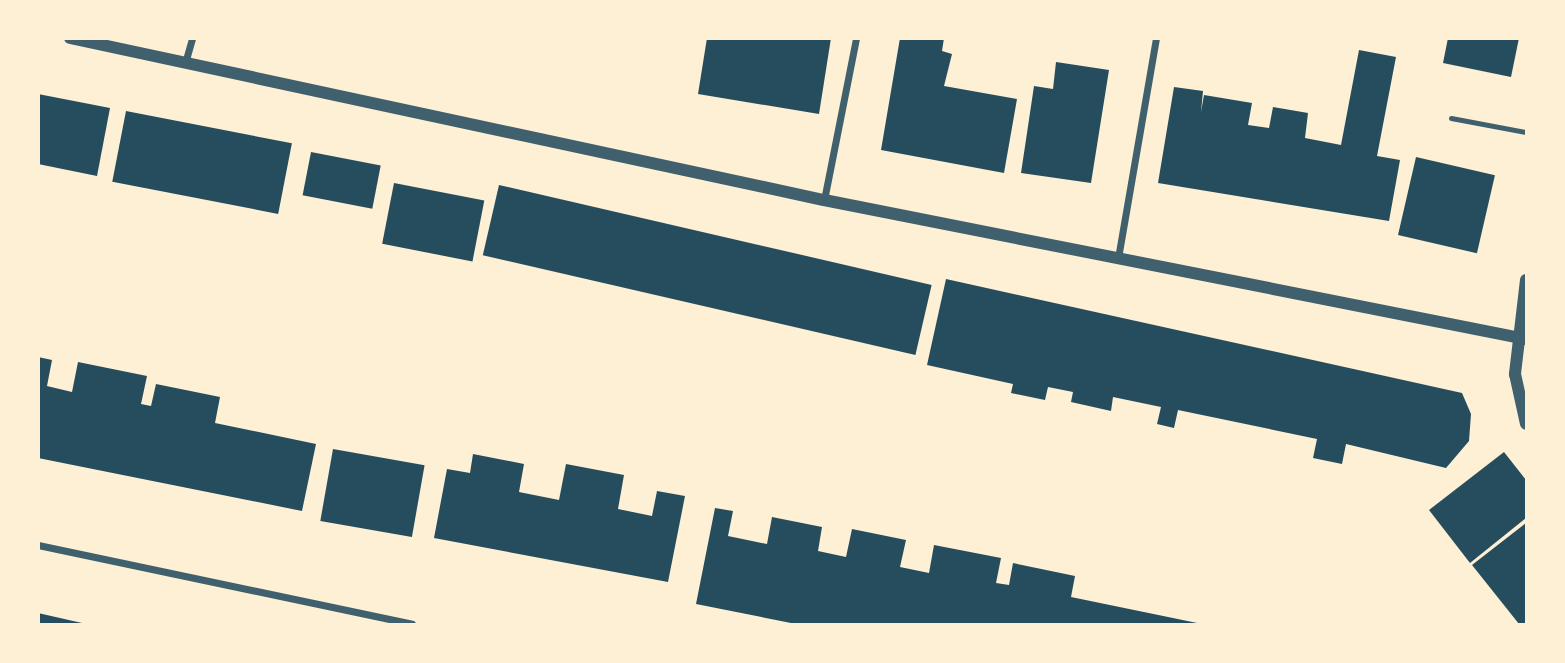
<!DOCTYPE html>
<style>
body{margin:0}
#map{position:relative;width:1565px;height:663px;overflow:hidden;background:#fdf0d5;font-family:Signika,sans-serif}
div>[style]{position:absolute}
.building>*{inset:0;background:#264d5e;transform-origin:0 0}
.service>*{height:5px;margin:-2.5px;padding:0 2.5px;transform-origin:2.5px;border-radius:2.5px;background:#3f606c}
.minor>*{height:7px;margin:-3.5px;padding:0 3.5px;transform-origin:3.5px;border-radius:3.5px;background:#3f606c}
.tertiary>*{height:12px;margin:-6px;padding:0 6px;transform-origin:6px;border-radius:6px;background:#3f606c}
span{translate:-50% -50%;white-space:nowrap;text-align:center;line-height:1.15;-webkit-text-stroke:5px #fdf0d5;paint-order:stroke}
.frame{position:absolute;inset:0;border:40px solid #fdf0d5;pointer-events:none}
</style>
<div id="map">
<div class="building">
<div style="clip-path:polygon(707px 38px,831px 38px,819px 114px,698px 94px)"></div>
<div style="clip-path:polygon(900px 38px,944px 38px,942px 51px,952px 54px,944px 86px,1017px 99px,1004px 173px,881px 150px)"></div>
<div style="clip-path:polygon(1448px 38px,1519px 38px,1511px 77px,1443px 63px)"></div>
<div style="clip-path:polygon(1359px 50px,1396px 57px,1377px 156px,1400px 160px,1389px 221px,1158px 183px,1174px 87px,1203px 91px,1201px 112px,1204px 95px,1252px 103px,1248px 125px,1269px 128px,1273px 107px,1308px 113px,1305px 138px,1341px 145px)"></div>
<div style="clip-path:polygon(1056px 62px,1109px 70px,1091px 183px,1021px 173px,1034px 86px,1053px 89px)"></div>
<div style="clip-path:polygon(38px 94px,110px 108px,97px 176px,38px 164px)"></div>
<div style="left:126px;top:111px;width:169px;height:72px;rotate:11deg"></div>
<div style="left:311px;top:152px;width:71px;height:44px;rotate:11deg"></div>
<div style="left:1416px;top:157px;width:81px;height:80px;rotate:13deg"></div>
<div style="left:394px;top:183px;width:92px;height:62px;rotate:11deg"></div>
<div style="left:499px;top:185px;width:444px;height:72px;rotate:13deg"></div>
<div style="clip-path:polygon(946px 279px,1462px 393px,1471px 414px,1469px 441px,1446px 468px,1346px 444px,1342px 464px,1313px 458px,1317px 439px,1178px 410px,1174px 428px,1157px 424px,1161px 407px,1113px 397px,1111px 411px,1071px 402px,1073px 392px,1048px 387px,1045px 400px,1011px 393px,1013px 384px,927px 365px)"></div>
<div style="clip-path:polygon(38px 357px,52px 360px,47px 386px,72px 392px,78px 362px,147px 376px,141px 404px,151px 406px,156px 384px,220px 397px,215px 423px,316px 444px,302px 511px,38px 458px)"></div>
<div style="left:333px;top:449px;width:93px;height:73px;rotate:10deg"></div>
<div style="clip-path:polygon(1504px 452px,1526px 480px,1526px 518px,1470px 563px,1429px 510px)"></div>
<div style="clip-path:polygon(473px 454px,524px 464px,519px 492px,559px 500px,566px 464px,624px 475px,618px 509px,652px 516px,657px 491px,685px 496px,668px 582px,434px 538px,447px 469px,470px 473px)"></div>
<div style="clip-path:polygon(715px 508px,733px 511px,728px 536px,767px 544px,772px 517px,822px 527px,818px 551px,846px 557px,852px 529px,906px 540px,900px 567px,929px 573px,934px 545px,1001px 558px,996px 583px,1009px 585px,1013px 563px,1075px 576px,1071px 597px,1202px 624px,796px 624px,696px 604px)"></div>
<div style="clip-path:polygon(1526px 523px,1526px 624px,1519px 624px,1472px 565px)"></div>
<div style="clip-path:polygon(38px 613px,82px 623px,82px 624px,38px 624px)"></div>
</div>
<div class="service">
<div style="left:1451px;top:118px;width:76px;rotate:10.6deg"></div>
</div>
<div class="minor">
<div style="left:185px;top:63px;width:26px;rotate:-74deg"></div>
<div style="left:824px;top:200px;width:165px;rotate:-78.8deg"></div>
<div style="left:1118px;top:258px;width:223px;rotate:-80.2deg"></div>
<div style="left:38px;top:545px;width:382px;rotate:11.9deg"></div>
</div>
<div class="tertiary">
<div style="left:70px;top:38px;width:771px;rotate:12.13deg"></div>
<div style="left:824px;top:200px;width:716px;rotate:11.2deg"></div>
<div style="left:1526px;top:280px;width:95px;rotate:96.7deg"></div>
<div style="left:1515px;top:374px;width:51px;rotate:77.6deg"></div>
</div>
<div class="frame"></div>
</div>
